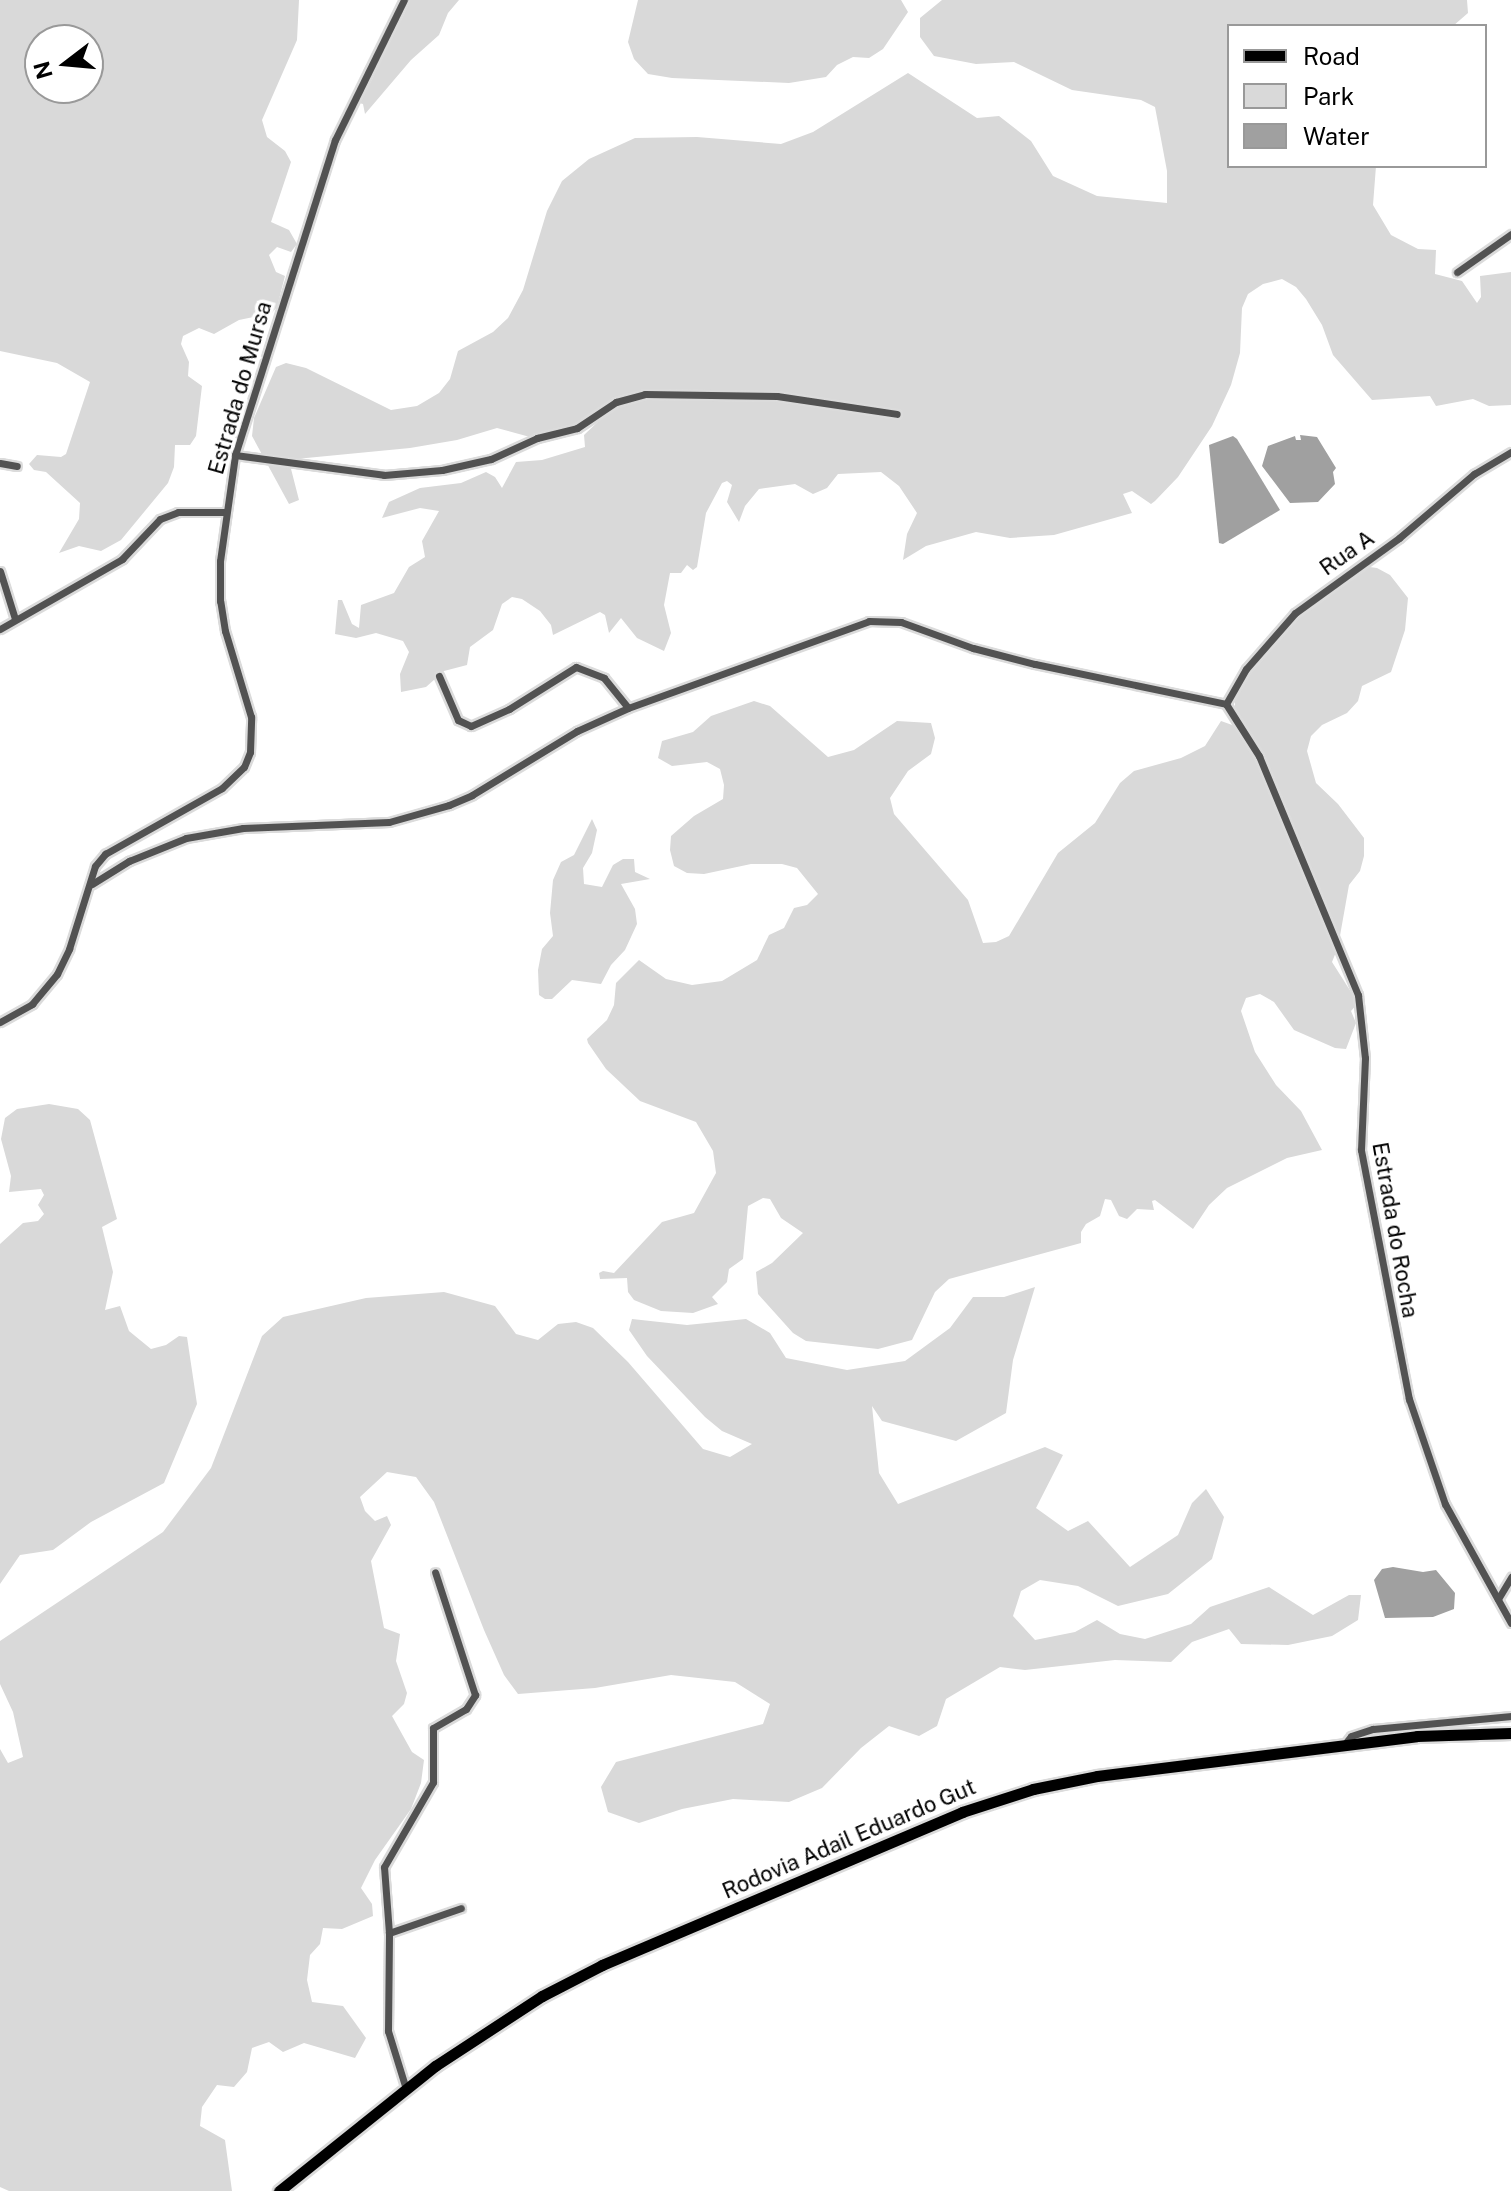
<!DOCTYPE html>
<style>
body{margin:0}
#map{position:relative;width:1511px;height:2191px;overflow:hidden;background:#fff;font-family:"Public Sans",sans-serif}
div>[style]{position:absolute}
.green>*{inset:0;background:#d9d9d9}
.water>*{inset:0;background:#a0a0a0}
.roads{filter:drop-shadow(2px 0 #dbdbdb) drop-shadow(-2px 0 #dbdbdb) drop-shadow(0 2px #dbdbdb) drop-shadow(0 -2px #dbdbdb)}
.minor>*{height:7px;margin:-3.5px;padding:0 3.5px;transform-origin:3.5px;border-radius:3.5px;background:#525252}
.primary>*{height:11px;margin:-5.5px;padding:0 5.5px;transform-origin:5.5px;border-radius:5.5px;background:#000}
span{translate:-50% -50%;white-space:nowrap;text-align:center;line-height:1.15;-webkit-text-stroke:7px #fff;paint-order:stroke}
.street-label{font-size:22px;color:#000}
.legend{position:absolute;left:1227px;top:24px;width:260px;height:144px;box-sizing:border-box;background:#fff;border:2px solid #999;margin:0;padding:10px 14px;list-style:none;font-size:24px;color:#000}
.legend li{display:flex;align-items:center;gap:16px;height:40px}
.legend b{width:40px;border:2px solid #999}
.north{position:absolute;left:24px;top:24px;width:80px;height:80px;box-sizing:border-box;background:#fff;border:2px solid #999;border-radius:50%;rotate:254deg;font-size:22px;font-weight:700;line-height:32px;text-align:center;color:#000}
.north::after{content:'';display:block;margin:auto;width:28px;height:36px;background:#000;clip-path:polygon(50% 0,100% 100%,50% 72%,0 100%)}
</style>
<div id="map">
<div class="green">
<div style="clip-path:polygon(evenodd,0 0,299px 0,297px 40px,262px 120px,267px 137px,285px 151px,291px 162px,271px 222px,289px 230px,297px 244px,291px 252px,277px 247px,269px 255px,276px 272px,285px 276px,277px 307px,272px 313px,239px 320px,214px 334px,199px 328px,183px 336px,181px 344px,189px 362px,188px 376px,202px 386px,196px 436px,190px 445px,175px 445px,174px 467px,168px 483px,121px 540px,101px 551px,79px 546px,59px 553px,79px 519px,80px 503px,46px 472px,34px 470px,29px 464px,37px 455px,61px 457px,66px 454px,90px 382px,57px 363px,0 351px,0 0,40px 40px,88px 40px,88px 88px,40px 88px,40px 40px)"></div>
<div style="clip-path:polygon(402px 0,459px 0,448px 13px,439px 35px,411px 60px,365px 114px,363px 104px,351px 101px,364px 69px)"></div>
<div style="clip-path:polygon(638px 0,901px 0,908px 12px,883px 49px,869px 58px,853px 57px,837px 65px,826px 77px,789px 83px,672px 78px,648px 74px,634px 59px,628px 42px)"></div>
<div style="clip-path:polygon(942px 0,1467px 0,1468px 13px,1453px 26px,1229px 26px,1229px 166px,1376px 166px,1373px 205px,1391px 235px,1418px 249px,1436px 250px,1435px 274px,1462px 281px,1477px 303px,1481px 297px,1480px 276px,1511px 272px,1511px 405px,1489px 406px,1473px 399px,1436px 406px,1430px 396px,1372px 400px,1333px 355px,1322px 325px,1306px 299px,1296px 287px,1282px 279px,1263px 284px,1248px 294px,1242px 308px,1240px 353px,1231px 385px,1212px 426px,1178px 477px,1155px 501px,1151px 504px,1132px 491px,1123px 494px,1132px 513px,1054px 535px,1010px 538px,976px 532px,926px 546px,903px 560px,907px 534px,917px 513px,899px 486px,881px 472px,838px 474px,827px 488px,813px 494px,795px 484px,759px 489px,745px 506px,739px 522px,727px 502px,732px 485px,727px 481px,722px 483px,706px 513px,697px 567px,693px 570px,687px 565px,681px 573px,670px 573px,664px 605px,671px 633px,664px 651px,637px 638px,621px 618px,609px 633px,605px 615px,600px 612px,553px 635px,551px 625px,540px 611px,522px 599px,512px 597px,502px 604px,493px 630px,470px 647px,467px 665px,444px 671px,426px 687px,401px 692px,400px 674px,409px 652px,403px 641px,376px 633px,356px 638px,335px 634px,338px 600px,342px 600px,352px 624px,359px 628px,361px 605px,394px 593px,409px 567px,425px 557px,422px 541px,439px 511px,420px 508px,382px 518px,389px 502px,420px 488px,461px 483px,486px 472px,495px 477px,502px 488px,516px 462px,542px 460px,585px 447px,584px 435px,605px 415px,604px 405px,578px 424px,530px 437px,497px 428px,457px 440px,410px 448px,296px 459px,290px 465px,299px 500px,289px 504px,252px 436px,254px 418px,276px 367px,286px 363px,306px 368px,391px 410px,417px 406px,439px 393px,450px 379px,458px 351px,493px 332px,508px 318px,523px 290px,547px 211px,562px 181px,589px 159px,635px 138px,697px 137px,781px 144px,813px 132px,908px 73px,977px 118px,999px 116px,1031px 141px,1053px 176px,1097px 196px,1167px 203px,1167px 171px,1155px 107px,1141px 100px,1072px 90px,1014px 62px,976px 64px,934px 56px,920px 37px,920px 18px)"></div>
<div style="clip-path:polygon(1362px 566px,1377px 568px,1390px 575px,1408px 598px,1405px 630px,1391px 672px,1362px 686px,1358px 701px,1347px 713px,1322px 725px,1311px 736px,1307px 751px,1316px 783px,1338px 804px,1364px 838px,1364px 856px,1360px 871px,1349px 885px,1338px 947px,1332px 962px,1358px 1003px,1351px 1011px,1356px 1023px,1346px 1049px,1335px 1048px,1294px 1030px,1274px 1002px,1260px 994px,1246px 998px,1241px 1011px,1255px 1052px,1276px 1085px,1301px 1111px,1322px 1150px,1287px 1158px,1227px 1188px,1209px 1205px,1193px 1229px,1155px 1200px,1152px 1201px,1154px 1210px,1137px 1209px,1127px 1219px,1119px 1216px,1111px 1200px,1105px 1199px,1100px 1216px,1086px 1224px,1081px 1232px,1081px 1243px,949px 1279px,935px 1292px,912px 1340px,878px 1349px,806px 1341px,793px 1333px,758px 1294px,756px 1272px,772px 1263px,803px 1233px,781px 1218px,770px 1199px,763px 1198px,748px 1206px,743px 1259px,729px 1269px,727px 1282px,712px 1297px,718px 1304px,693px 1313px,661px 1311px,634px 1300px,628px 1292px,627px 1278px,600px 1279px,599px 1273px,603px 1271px,614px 1273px,662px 1222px,694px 1213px,716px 1173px,713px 1151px,696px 1122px,640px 1101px,606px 1069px,588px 1043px,587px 1039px,607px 1020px,614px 1005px,616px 983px,639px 960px,666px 979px,692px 985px,722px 981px,757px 960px,769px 935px,784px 928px,794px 908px,807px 905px,818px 894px,797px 868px,782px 864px,751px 864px,704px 874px,687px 873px,674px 866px,670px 850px,671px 836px,694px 816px,723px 799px,724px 785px,720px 769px,707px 762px,672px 766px,658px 758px,662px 741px,693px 732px,711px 716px,754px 701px,770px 706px,828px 757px,854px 750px,897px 721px,931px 723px,935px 738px,931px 754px,908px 771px,890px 798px,894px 814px,968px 900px,983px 943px,996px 942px,1009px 936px,1058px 853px,1095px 823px,1120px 783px,1134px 771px,1181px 758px,1205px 746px,1221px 721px,1235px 726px,1235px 690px,1243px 672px,1296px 616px)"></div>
<div style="clip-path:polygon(592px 819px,597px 830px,592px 853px,583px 868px,584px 884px,602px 887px,613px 865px,623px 859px,634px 859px,635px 872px,650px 879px,621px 884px,635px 909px,637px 924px,625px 950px,611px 965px,601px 984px,572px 980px,552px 999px,545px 999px,539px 995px,538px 970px,542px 949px,553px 936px,550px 913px,553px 880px,561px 862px,574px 855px)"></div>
<div style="clip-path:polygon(49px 1104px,78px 1109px,90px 1120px,117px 1219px,102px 1227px,113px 1272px,105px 1310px,120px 1306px,129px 1331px,151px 1349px,166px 1345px,179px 1336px,187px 1337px,197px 1404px,164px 1483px,91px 1522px,53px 1550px,20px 1555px,0 1584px,0 1244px,23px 1223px,38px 1221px,44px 1214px,38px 1205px,44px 1195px,41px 1189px,9px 1192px,11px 1176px,1px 1139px,5px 1118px,17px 1109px)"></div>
<div style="clip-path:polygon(1035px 1287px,1013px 1360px,1006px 1413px,956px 1441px,882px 1421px,872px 1406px,879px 1473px,898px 1504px,1045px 1447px,1063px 1455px,1036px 1508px,1068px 1531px,1088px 1521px,1130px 1567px,1178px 1535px,1192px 1503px,1206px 1489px,1224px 1517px,1212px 1559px,1168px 1594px,1118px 1606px,1078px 1586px,1040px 1580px,1021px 1591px,1013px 1616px,1035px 1640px,1075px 1632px,1097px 1620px,1120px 1634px,1145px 1639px,1191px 1624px,1210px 1607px,1269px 1587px,1313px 1615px,1349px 1595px,1361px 1595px,1358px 1620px,1332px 1636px,1288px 1645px,1241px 1644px,1229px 1629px,1192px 1642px,1171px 1662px,1115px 1660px,1025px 1670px,1000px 1667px,946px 1699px,937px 1726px,919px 1736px,889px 1726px,861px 1748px,822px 1788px,789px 1802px,733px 1799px,682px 1809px,639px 1823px,608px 1812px,601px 1787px,616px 1762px,763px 1724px,770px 1704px,735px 1682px,671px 1675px,595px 1688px,518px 1694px,504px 1675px,484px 1630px,434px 1502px,416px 1477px,387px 1472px,360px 1497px,365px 1511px,375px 1521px,387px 1516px,391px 1525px,371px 1561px,384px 1628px,400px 1634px,396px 1661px,407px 1693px,404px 1704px,392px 1716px,412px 1752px,424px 1760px,421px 1783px,411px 1809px,375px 1860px,361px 1888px,372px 1904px,373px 1916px,342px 1929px,323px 1928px,320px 1944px,310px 1955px,307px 1980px,312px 2002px,343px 2006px,366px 2038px,355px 2058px,304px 2043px,283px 2052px,269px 2042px,252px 2048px,247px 2072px,234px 2087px,217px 2085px,202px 2107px,200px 2126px,225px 2140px,232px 2191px,9px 2191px,0 2187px,0 1749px,8px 1763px,23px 1757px,13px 1712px,0 1684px,0 1641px,163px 1532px,211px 1468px,262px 1336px,283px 1317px,366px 1298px,444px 1292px,495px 1306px,516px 1334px,538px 1340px,558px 1324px,576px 1322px,593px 1328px,628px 1362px,703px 1449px,730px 1457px,752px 1444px,722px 1431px,705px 1417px,647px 1356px,629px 1330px,632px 1319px,687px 1325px,746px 1319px,770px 1333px,786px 1358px,847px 1370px,905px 1361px,950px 1328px,973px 1297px,1004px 1297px)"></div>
</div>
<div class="water">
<div style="clip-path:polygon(1300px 435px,1317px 437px,1336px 468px,1333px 472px,1335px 484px,1318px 502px,1290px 503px,1262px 466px,1268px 446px,1295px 436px,1296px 440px,1301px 440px)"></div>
<div style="clip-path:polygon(1233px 436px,1237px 439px,1280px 510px,1223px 544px,1219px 543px,1209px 445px)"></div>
<div style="clip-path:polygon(1393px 1567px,1423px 1572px,1436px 1570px,1455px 1593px,1454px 1609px,1433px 1617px,1385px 1618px,1374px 1580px,1382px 1569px)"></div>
</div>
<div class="roads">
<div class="minor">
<div style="left:1457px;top:272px;width:66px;rotate:-35.1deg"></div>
<div style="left:235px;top:455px;width:150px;rotate:7.6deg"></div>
<div style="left:384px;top:475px;width:58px;rotate:-4.9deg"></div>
<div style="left:442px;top:470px;width:50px;rotate:-12.7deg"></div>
<div style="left:491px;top:459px;width:51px;rotate:-24.5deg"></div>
<div style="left:537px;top:438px;width:41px;rotate:-14deg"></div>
<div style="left:577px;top:428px;width:47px;rotate:-33.7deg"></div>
<div style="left:616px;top:402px;width:30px;rotate:-15deg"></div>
<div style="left:645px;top:394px;width:132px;rotate:0.9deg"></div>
<div style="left:777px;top:396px;width:121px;rotate:8.5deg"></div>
<div style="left:0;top:463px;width:17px;rotate:10deg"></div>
<div style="left:0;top:571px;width:50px;rotate:72.6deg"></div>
<div style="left:0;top:629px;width:141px;rotate:-29.8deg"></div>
<div style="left:122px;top:559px;width:55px;rotate:-46.5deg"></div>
<div style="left:160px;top:519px;width:19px;rotate:-21deg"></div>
<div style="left:178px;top:512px;width:48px"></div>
<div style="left:439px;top:676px;width:48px;rotate:66.6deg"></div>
<div style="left:458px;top:720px;width:14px;rotate:25deg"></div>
<div style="left:471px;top:726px;width:42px;rotate:-24.1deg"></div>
<div style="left:509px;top:709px;width:79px;rotate:-32.1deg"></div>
<div style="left:576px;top:667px;width:30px;rotate:21deg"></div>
<div style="left:604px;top:678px;width:38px;rotate:51deg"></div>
<div style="left:1226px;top:704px;width:62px;rotate:57.6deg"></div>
<div style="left:1259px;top:756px;width:259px;rotate:67.5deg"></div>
<div style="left:1358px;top:995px;width:63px;rotate:83.7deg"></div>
<div style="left:1365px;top:1058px;width:92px;rotate:92.5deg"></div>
<div style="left:1361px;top:1150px;width:254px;rotate:79.1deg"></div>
<div style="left:1409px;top:1399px;width:111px;rotate:71.1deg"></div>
<div style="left:1445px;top:1504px;width:136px;rotate:61deg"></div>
<div style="left:1226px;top:704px;width:40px;rotate:-60.3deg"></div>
<div style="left:1246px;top:669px;width:74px;rotate:-48.8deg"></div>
<div style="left:1295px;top:613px;width:128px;rotate:-35.8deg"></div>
<div style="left:1399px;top:538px;width:99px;rotate:-40.5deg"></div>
<div style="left:1474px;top:474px;width:43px;rotate:-30.7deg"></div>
<div style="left:92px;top:884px;width:44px;rotate:-31.9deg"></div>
<div style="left:129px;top:861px;width:61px;rotate:-22deg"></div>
<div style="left:186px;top:838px;width:58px;rotate:-10deg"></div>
<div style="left:243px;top:828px;width:146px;rotate:-2.4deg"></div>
<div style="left:389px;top:822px;width:62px;rotate:-15.8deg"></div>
<div style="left:449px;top:805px;width:25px;rotate:-23deg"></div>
<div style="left:472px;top:795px;width:123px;rotate:-31.4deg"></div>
<div style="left:577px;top:731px;width:56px;rotate:-24.3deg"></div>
<div style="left:628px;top:708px;width:256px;rotate:-19.8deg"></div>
<div style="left:869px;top:621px;width:32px;rotate:2deg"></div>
<div style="left:901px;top:622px;width:77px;rotate:19.9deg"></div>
<div style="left:973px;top:648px;width:64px;rotate:14.5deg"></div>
<div style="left:1035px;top:664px;width:195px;rotate:11.8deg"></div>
<div style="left:0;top:1022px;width:37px;rotate:-29deg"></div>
<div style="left:32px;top:1004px;width:39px;rotate:-50deg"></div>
<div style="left:57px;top:974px;width:28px;rotate:-64deg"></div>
<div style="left:69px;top:949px;width:87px;rotate:-72.6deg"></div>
<div style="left:95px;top:866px;width:16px;rotate:-50deg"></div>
<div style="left:105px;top:854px;width:134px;rotate:-29.4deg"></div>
<div style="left:222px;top:788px;width:30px;rotate:-44deg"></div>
<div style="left:244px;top:767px;width:16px;rotate:-68deg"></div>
<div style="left:250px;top:752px;width:35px;rotate:-88deg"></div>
<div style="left:251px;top:717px;width:90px;rotate:-106.8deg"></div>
<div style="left:225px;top:631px;width:30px;rotate:-99deg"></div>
<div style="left:220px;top:601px;width:40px;rotate:-90deg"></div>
<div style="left:220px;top:561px;width:107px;rotate:-81.9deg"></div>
<div style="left:235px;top:455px;width:330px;rotate:-72.4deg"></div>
<div style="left:335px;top:140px;width:156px;rotate:-63.8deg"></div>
<div style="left:1498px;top:1599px;width:26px;rotate:-59deg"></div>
<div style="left:1344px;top:1745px;width:11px;rotate:-52deg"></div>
<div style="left:1351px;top:1736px;width:23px;rotate:-18deg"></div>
<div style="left:1373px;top:1729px;width:139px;rotate:-5.4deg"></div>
<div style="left:389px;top:1933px;width:76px;rotate:-19.1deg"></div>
<div style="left:406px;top:2089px;width:61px;rotate:-107.2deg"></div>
<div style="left:388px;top:2031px;width:98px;rotate:-89.4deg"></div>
<div style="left:389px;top:1933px;width:66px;rotate:-94.3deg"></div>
<div style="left:384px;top:1867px;width:98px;rotate:-60deg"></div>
<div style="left:433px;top:1782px;width:54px;rotate:-90deg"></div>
<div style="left:433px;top:1728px;width:38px;rotate:-30deg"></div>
<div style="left:466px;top:1709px;width:17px;rotate:-57deg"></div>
<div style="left:475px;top:1695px;width:129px;rotate:-108deg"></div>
</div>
<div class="primary">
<div style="left:279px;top:2191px;width:200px;rotate:-38.7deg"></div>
<div style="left:435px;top:2066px;width:128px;rotate:-33.2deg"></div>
<div style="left:542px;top:1996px;width:68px;rotate:-27.3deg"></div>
<div style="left:602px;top:1965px;width:391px;rotate:-23deg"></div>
<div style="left:962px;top:1812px;width:75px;rotate:-17.9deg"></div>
<div style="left:1033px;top:1789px;width:65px;rotate:-11.5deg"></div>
<div style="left:1097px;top:1776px;width:322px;rotate:-7.1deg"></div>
<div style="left:1417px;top:1736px;width:94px;rotate:-1.8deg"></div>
</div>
</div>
<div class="street-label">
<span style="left:240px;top:388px;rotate:-74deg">Estrada do Mursa</span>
<span style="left:1347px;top:553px;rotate:-35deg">Rua A</span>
<span style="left:1395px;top:1230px;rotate:80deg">Estrada do Rocha</span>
<span style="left:849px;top:1839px;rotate:-23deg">Rodovia Adail Eduardo Gut</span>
</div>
<ul class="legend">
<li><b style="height:10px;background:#000"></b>Road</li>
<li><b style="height:22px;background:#d9d9d9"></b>Park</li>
<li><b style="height:22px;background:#a0a0a0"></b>Water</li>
</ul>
<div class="north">N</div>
</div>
